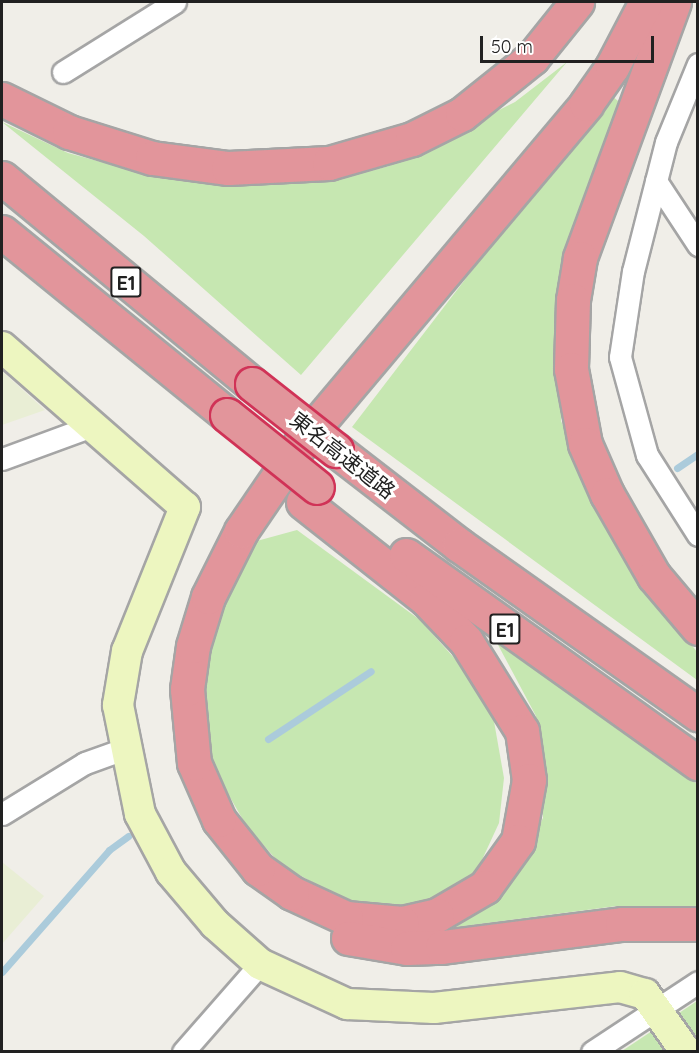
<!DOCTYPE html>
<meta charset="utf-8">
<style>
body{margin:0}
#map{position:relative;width:699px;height:1053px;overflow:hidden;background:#f0eee8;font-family:Quicksand,"Noto Sans JP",sans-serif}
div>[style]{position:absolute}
.farmland>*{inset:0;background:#e9eed5}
.grass>*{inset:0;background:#c6e7b1}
.stream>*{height:7px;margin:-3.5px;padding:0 3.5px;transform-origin:3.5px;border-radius:3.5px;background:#abcbdb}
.roads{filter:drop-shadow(2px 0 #a5a5a5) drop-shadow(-2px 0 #a5a5a5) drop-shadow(0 2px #a5a5a5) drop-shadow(0 -2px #a5a5a5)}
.street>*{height:21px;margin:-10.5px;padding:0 10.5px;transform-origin:10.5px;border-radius:10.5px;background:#fff}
.secondary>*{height:30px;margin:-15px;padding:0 15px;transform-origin:15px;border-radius:15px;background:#edf6c0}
.highway>*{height:33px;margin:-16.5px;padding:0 16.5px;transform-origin:16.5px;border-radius:16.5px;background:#e2959b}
.bridges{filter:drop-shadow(2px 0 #d03357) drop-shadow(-2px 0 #d03357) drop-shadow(0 2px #d03357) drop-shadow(0 -2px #d03357)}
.highway-bridge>*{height:33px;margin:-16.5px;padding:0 16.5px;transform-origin:16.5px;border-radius:16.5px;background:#e2959b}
span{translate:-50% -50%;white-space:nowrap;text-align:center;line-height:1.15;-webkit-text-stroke:6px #fff;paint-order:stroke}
.shield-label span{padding:2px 4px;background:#fff;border:2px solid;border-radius:4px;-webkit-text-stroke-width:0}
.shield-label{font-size:20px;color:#212121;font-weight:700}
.street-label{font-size:21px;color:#212121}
.frame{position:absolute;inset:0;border:3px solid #212121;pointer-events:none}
.scale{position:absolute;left:480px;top:36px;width:174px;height:27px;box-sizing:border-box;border:3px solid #212121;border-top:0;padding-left:8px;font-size:18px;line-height:21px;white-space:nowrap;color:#212121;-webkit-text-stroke:4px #fff;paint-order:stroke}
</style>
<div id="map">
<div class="farmland">
<div style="clip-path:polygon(2px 371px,45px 410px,2px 425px)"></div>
<div style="clip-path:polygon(2px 862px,44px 896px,2px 944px)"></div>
</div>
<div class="grass">
<div style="clip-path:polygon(567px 62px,301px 375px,144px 236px,2px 122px,68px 153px,157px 177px,253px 185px,332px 181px,389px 166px,515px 102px)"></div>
<div style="clip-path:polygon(608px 93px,622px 104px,587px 189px,567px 270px,561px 421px,616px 544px,697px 652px,697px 680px,352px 427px)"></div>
<div style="clip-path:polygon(297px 530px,420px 620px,465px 670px,492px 710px,504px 778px,499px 823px,475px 875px,431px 899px,405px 905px,345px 900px,281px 865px,246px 825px,205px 754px,202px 692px,209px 630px,253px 542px)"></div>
<div style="clip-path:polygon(497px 643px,697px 784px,697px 907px,617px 906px,450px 928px,483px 905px,518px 867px,543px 818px,536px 716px)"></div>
<div style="clip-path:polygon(697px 1001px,697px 1051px,622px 1051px)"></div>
</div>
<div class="stream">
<div style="left:677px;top:468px;width:25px;rotate:-34deg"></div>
<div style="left:268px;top:739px;width:123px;rotate:-33.4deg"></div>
<div style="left:2px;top:972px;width:162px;rotate:-48.7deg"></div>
<div style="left:109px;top:850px;width:24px;rotate:-36deg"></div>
</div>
<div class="roads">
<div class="street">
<div style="left:698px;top:64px;width:84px;rotate:112.3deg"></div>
<div style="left:666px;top:142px;width:133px;rotate:104.3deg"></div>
<div style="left:633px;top:271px;width:87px;rotate:98.6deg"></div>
<div style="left:620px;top:357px;width:102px;rotate:74.6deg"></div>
<div style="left:647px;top:455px;width:95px;rotate:57.5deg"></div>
<div style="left:63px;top:72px;width:132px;rotate:-32deg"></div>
<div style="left:656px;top:181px;width:77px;rotate:56.7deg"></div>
<div style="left:2px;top:459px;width:99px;rotate:-20.1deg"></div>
<div style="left:2px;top:814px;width:97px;rotate:-31.6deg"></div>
<div style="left:85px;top:763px;width:41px;rotate:-19.7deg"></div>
<div style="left:183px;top:1052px;width:117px;rotate:-48.8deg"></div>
<div style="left:592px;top:1052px;width:127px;rotate:-33.4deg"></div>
</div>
<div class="secondary">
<div style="left:2px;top:347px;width:243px;rotate:41.2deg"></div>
<div style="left:185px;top:507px;width:155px;rotate:111.9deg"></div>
<div style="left:127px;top:651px;width:55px;rotate:99.5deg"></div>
<div style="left:118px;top:705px;width:111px;rotate:78.6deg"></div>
<div style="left:140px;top:814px;width:66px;rotate:61.9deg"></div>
<div style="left:171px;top:872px;width:68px;rotate:49.8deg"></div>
<div style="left:215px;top:924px;width:60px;rotate:41.6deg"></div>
<div style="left:260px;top:964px;width:96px;rotate:24.7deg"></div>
<div style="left:347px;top:1004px;width:87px;rotate:2.6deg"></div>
<div style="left:434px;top:1008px;width:187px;rotate:-6.4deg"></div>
<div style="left:620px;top:987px;width:26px;rotate:16deg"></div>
<div style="left:645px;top:994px;width:71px;rotate:54.7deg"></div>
</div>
<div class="highway">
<div style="left:674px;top:2px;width:273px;rotate:110.2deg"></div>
<div style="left:580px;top:258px;width:43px;rotate:99.5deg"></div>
<div style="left:573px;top:300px;width:69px;rotate:91.7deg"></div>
<div style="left:571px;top:369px;width:76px;rotate:79.4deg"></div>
<div style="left:585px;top:444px;width:55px;rotate:66.3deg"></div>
<div style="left:607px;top:494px;width:95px;rotate:60.2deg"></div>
<div style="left:654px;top:576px;width:68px;rotate:49.8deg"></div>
<div style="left:2px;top:99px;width:75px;rotate:26.2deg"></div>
<div style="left:69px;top:132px;width:87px;rotate:17.4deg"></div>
<div style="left:152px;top:158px;width:77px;rotate:7.5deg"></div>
<div style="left:228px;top:168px;width:101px;rotate:-2.8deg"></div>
<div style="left:329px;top:163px;width:86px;rotate:-16.1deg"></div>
<div style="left:412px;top:139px;width:56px;rotate:-26.6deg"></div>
<div style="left:462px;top:114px;width:90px;rotate:-38.7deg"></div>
<div style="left:532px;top:58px;width:72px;rotate:-51.2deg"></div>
<div style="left:2px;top:178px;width:324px;rotate:39.5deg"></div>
<div style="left:2px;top:232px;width:290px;rotate:39.1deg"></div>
<div style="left:336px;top:450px;width:155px;rotate:37.7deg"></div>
<div style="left:459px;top:545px;width:293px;rotate:35.3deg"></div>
<div style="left:303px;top:502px;width:157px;rotate:38.3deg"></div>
<div style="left:426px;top:599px;width:58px;rotate:46.4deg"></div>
<div style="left:466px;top:641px;width:106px;rotate:58.1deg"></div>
<div style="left:522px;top:731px;width:49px;rotate:81.9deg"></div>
<div style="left:529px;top:780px;width:62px;rotate:100.2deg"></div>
<div style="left:518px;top:841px;width:57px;rotate:125.7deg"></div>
<div style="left:485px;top:887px;width:56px;rotate:149.7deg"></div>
<div style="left:437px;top:915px;width:36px;rotate:167deg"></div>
<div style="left:402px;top:923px;width:56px;rotate:-174.9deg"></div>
<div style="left:346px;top:918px;width:60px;rotate:-155.2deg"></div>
<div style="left:292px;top:893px;width:42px;rotate:-144.8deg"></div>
<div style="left:258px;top:869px;width:63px;rotate:-128.5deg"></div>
<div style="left:219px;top:820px;width:62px;rotate:-113.7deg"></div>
<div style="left:194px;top:763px;width:74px;rotate:-95.4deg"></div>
<div style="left:187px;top:689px;width:43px;rotate:-82.1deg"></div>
<div style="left:193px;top:646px;width:51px;rotate:-73deg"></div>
<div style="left:208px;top:597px;width:74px;rotate:-63.4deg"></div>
<div style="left:241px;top:531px;width:107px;rotate:-55.7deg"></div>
<div style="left:301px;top:443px;width:443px;rotate:-49.9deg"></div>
<div style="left:586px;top:104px;width:45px;rotate:-54.9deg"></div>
<div style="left:612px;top:67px;width:73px;rotate:-62.4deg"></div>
<div style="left:406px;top:555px;width:359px;rotate:35.5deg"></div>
<div style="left:348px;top:938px;width:60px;rotate:9.6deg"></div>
<div style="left:407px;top:948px;width:35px;rotate:-2deg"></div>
<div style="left:442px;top:947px;width:181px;rotate:-7.3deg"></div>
<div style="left:622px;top:924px;width:76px"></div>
</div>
</div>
<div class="bridges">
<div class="highway-bridge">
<div style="left:252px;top:384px;width:107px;rotate:38.2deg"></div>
<div style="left:227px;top:415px;width:115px;rotate:38.7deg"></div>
</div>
</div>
<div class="shield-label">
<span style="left:126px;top:282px">E1</span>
<span style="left:505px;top:629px">E1</span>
</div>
<div class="street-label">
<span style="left:343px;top:455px;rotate:38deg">東名高速道路</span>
</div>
<div class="frame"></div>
<div class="scale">50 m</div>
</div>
